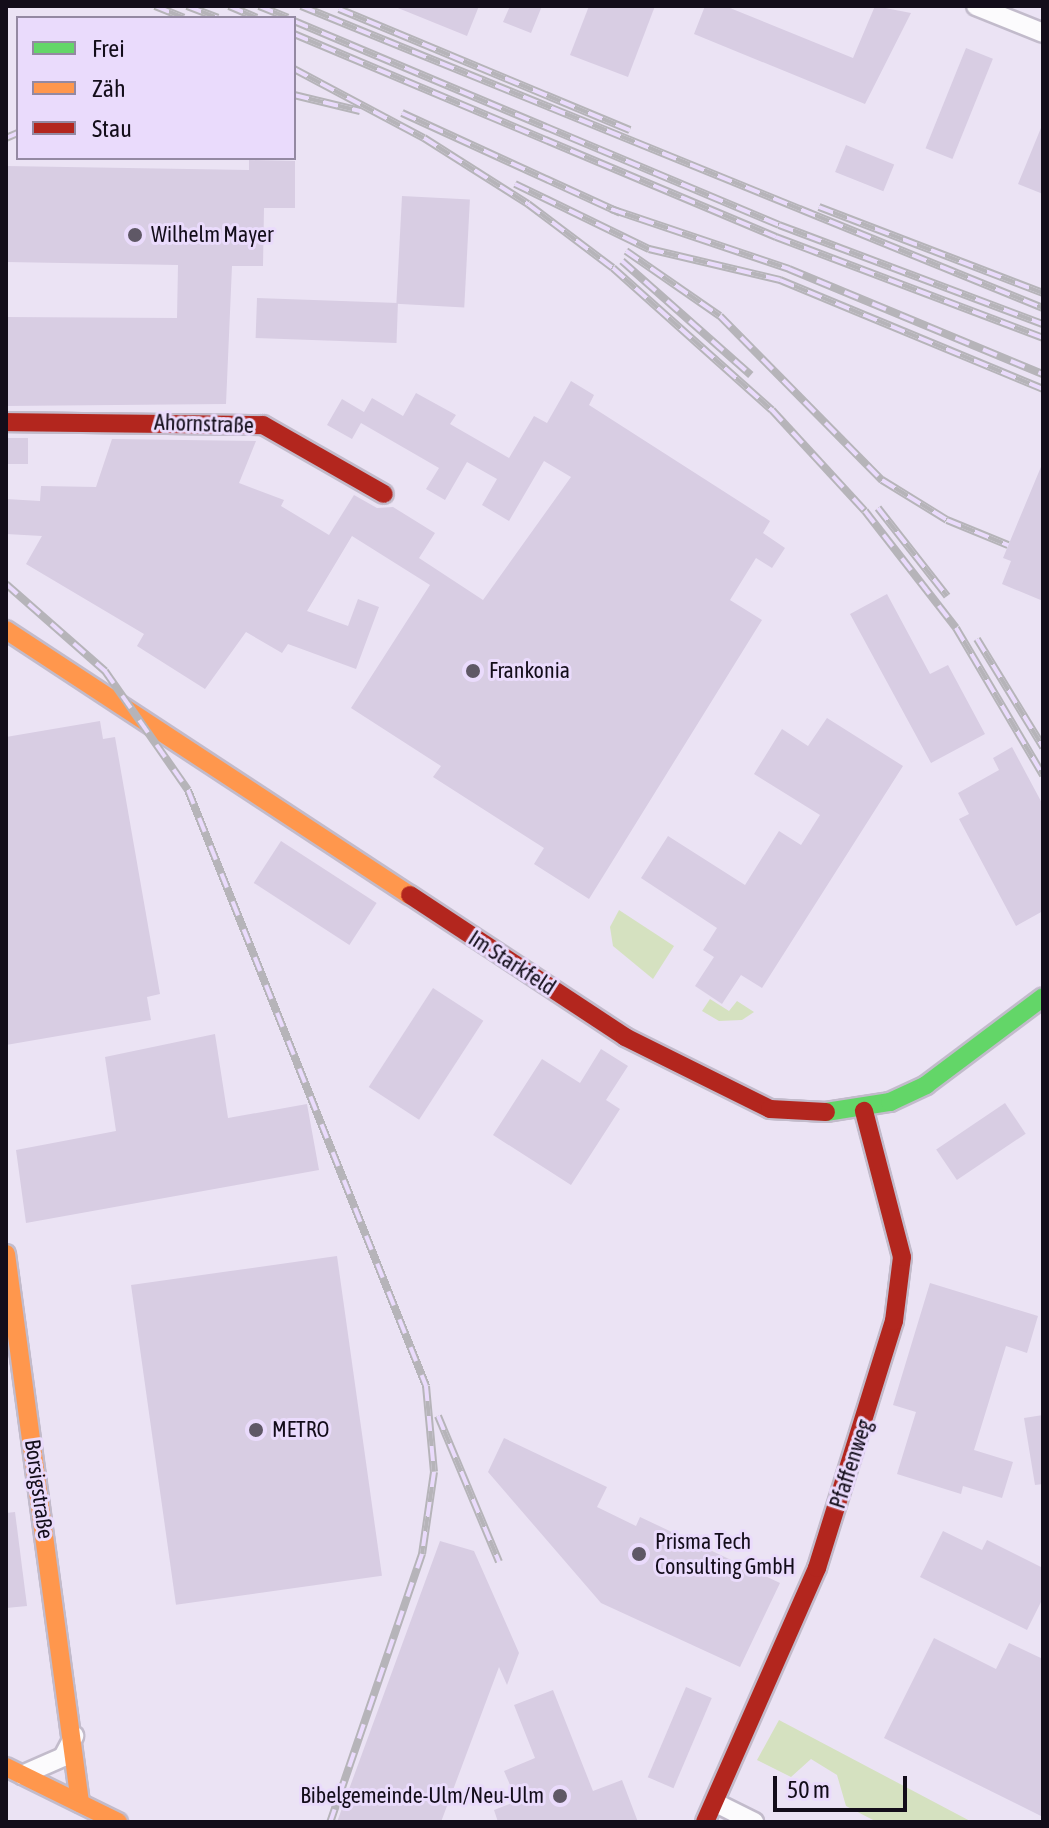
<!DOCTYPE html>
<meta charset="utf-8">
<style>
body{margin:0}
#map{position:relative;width:1049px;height:1828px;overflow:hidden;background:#ebe3f4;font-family:"Asap Condensed",sans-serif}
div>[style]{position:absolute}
.green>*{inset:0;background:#d5e1c0}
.building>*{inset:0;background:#d8cde3;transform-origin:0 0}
.roads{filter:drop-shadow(2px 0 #c2bbcb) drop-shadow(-2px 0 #c2bbcb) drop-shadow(0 2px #c2bbcb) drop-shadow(0 -2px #c2bbcb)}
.street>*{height:18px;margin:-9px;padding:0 9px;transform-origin:9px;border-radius:9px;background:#fcfbfd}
.fast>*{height:18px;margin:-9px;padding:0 9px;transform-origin:9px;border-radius:9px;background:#63d668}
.slow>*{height:18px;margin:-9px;padding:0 9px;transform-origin:9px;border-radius:9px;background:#ff974d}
.jam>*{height:18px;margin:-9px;padding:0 9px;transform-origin:9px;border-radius:9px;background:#b3261e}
.rail>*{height:8px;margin-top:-4px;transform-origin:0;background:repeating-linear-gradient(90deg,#eadbfc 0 15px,#b6b4b9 0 30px);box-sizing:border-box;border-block:2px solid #b6b4b9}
.dots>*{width:22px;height:22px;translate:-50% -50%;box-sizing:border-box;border:4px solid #eadbfc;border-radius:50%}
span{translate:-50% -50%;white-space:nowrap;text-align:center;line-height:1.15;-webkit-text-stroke:6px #eadbfc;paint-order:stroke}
.poi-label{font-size:22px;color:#130d1a}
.left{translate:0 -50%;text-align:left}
.right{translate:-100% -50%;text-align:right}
.street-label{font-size:22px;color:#130d1a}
.frame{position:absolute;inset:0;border:8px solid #130d1a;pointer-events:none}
.legend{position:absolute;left:16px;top:16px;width:280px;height:144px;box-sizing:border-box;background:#eadbfc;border:2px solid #9489a2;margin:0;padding:10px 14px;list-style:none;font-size:24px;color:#130d1a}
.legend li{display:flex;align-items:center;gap:16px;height:40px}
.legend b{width:40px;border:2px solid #9489a2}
.scale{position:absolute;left:773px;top:1776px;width:134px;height:36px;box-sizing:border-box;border:4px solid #130d1a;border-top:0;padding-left:10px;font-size:24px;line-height:28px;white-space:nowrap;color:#130d1a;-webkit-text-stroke:6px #eadbfc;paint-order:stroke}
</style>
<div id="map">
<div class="green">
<div style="clip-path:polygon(619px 910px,674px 946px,653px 979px,613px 946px,610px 927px)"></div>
<div style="clip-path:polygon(710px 999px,729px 1011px,737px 1001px,754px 1012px,742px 1020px,719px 1021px,702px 1011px)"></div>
<div style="clip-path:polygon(779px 1720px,972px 1822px,877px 1822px,846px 1806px,837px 1775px,811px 1759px,791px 1777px,757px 1760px)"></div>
</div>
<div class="building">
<div style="clip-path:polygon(393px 6px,479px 6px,467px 36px)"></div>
<div style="clip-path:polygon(510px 6px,542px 6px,531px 33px,503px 22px)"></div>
<div style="clip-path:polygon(589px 6px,655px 6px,628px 77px,570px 55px)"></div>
<div style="clip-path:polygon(705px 6px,725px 6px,853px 58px,875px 6px,911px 13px,865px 104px,694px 34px)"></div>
<div style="left:966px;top:48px;width:29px;height:108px;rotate:22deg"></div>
<div style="clip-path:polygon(1043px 123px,1043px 194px,1018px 184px)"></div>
<div style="left:846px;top:145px;width:52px;height:29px;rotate:22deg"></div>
<div style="clip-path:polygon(249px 160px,295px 161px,295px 208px,264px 208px,263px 266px,232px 266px,226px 404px,6px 406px,6px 317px,177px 318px,178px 265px,6px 262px,6px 166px,249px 170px)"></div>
<div style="left:402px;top:196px;width:68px;height:108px;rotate:3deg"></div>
<div style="left:257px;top:298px;width:141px;height:40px;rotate:2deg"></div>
<div style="clip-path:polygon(571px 381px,594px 395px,589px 405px,770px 521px,763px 533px,785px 548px,772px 568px,756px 558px,730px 600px,762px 620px,589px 899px,534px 864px,544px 848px,433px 777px,441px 766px,351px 708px,430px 585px,352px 536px,307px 611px,348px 626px,358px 599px,379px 607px,356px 669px,288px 644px,282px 653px,246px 632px,205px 689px,137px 646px,144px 634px,26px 564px,42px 536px,6px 534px,6px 499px,40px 501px,41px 486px,96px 487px,112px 439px,256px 441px,239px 483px,284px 500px,281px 506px,329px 535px,354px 495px,377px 508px,393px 507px,435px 533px,419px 558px,483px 600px,571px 477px,544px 461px,509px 521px,482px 505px,497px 479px,467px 462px,445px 500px,426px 489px,439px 468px,361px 423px,352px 439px,327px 425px,342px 399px,364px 412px,372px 398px,403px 416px,416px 393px,456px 415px,450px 424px,509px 458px,534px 416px,547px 423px)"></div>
<div style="left:6px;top:438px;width:22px;height:26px"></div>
<div style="clip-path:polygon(1043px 462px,1043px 601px,1002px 584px,1011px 561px,1003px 558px)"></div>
<div style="clip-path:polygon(887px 594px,930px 674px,948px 665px,985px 734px,931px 763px,850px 614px)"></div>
<div style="clip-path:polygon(827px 718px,903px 766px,762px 988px,741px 975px,722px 1004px,695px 986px,714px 957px,703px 950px,717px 928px,641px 878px,668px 836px,745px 885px,779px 831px,801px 845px,820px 815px,754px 774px,782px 729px,808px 746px)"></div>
<div style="clip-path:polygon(100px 721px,103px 739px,115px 737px,160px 994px,147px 997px,151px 1020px,6px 1045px,6px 737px)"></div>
<div style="clip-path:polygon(1012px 747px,1043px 805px,1043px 911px,1016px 926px,959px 819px,969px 814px,958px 793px,999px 770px,993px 758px)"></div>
<div style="left:281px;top:841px;width:114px;height:50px;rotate:33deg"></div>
<div style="left:433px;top:988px;width:60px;height:118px;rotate:33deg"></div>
<div style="clip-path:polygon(215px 1034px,228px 1118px,307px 1104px,319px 1170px,26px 1223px,16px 1150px,116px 1131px,105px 1057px)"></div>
<div style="clip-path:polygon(601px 1049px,628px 1066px,606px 1100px,620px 1109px,571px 1185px,493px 1135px,542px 1059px,580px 1083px)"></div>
<div style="left:1005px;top:1103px;width:37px;height:83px;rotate:56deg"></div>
<div style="left:337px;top:1256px;width:323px;height:208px;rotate:82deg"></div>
<div style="clip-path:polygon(930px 1283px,1038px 1316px,1027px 1353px,1006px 1346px,974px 1450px,1013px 1462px,1002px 1498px,963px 1486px,961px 1494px,897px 1474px,916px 1412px,893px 1405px)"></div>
<div style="clip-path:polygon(1043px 1415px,1043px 1484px,1035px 1485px,1024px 1418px)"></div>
<div style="clip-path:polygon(504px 1438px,607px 1487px,597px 1507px,636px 1526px,640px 1517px,780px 1583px,740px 1667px,601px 1603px,488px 1472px)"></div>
<div style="clip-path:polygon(15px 1512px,27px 1606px,6px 1608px,6px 1513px)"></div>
<div style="clip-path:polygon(943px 1531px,982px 1550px,987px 1540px,1043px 1568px,1043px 1598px,1027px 1630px,920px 1577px)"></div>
<div style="clip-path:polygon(440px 1541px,474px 1551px,519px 1653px,507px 1685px,499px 1667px,441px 1822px,337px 1822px)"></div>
<div style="clip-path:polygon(934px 1638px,996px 1669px,1009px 1643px,1043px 1659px,1043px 1817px,884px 1738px)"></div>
<div style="left:686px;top:1687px;width:28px;height:98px;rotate:23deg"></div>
<div style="clip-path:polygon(553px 1690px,593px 1791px,622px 1780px,638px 1822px,498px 1822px,494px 1810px,517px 1801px,504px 1771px,535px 1758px,514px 1705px)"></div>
</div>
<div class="roads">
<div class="street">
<div style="left:976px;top:6px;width:72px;rotate:21.9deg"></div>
<div style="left:22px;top:1775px;width:45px;rotate:-23.7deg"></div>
<div style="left:63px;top:1757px;width:24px;rotate:-62deg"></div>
<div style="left:714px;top:1802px;width:45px;rotate:26.6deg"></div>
</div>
<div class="fast">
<div style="left:826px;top:1112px;width:65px;rotate:-8.9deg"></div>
<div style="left:890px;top:1102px;width:40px;rotate:-25deg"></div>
<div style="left:926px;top:1085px;width:146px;rotate:-36.9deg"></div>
</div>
<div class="slow">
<div style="left:6px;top:630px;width:483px;rotate:33.3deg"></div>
<div style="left:6px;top:1254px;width:554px;rotate:82.32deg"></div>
<div style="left:6px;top:1767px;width:125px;rotate:26.2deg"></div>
</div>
<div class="jam">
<div style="left:6px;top:422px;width:257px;rotate:0.7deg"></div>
<div style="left:263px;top:425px;width:139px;rotate:29.7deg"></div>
<div style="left:410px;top:895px;width:258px;rotate:33.4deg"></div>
<div style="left:625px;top:1037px;width:162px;rotate:26.4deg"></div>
<div style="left:770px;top:1109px;width:56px;rotate:3.1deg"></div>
<div style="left:705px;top:1822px;width:278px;rotate:-66.2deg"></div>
<div style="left:817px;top:1568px;width:259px;rotate:-72.7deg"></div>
<div style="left:894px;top:1321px;width:64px;rotate:-82.9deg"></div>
<div style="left:902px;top:1257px;width:151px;rotate:-104.6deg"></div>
</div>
</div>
<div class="rail">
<div style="left:155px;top:6px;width:31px;rotate:22deg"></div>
<div style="left:187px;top:6px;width:33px;rotate:21deg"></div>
<div style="left:229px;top:6px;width:30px;rotate:23deg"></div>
<div style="left:259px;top:6px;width:31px;rotate:22deg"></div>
<div style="left:301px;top:6px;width:801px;rotate:22.15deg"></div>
<div style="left:339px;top:9px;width:315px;rotate:22.6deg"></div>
<div style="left:294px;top:21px;width:526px;rotate:22.81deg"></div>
<div style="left:779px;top:225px;width:282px;rotate:20.6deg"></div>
<div style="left:294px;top:34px;width:523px;rotate:22.84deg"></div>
<div style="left:776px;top:237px;width:285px;rotate:20.7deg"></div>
<div style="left:294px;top:69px;width:147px;rotate:28deg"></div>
<div style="left:424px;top:138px;width:123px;rotate:32.4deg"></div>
<div style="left:528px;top:204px;width:106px;rotate:37deg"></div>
<div style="left:613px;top:268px;width:213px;rotate:41.8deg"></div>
<div style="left:772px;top:410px;width:137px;rotate:47.4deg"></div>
<div style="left:865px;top:511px;width:148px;rotate:52.1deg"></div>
<div style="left:956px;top:628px;width:171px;rotate:59.4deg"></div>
<div style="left:294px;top:95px;width:68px;rotate:13.6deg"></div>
<div style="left:402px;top:113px;width:240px;rotate:24.6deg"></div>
<div style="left:6px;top:138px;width:13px;rotate:-23deg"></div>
<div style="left:515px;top:184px;width:149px;rotate:25.9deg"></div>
<div style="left:649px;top:249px;width:135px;rotate:13.3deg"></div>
<div style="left:780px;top:280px;width:285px;rotate:22.5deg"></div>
<div style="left:819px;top:207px;width:240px;rotate:21deg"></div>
<div style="left:611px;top:209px;width:188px;rotate:18.6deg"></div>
<div style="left:789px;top:269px;width:275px;rotate:22.5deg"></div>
<div style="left:626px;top:251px;width:114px;rotate:34.7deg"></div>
<div style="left:720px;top:316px;width:231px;rotate:45.4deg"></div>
<div style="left:882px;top:480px;width:76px;rotate:31.6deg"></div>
<div style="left:947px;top:520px;width:66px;rotate:22.3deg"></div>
<div style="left:622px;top:261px;width:172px;rotate:41.5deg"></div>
<div style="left:878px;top:508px;width:112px;rotate:51.9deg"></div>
<div style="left:6px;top:584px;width:132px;rotate:41.3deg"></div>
<div style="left:105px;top:671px;width:145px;rotate:55.1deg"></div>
<div style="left:188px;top:790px;width:642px;rotate:68.23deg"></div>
<div style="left:426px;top:1386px;width:86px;rotate:84.7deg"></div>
<div style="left:434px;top:1472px;width:83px;rotate:98.3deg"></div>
<div style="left:422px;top:1554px;width:283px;rotate:108.9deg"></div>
<div style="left:977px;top:639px;width:127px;rotate:58.6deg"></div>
<div style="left:438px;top:1416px;width:158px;rotate:67.3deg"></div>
</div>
<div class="dots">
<div style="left:135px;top:235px;background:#5f5866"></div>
<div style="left:473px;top:671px;background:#5f5866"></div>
<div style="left:256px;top:1430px;background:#5f5866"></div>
<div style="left:639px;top:1554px;background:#5f5866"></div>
<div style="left:560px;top:1796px;background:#5f5866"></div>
</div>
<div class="poi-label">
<span class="left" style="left:151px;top:235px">Wilhelm Mayer</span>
<span class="left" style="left:489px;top:671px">Frankonia</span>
<span class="left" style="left:272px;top:1430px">METRO</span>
<span class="left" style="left:655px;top:1554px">Prisma Tech<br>Consulting GmbH</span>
<span class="right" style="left:544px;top:1796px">Bibelgemeinde-Ulm/Neu-Ulm</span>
</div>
<div class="street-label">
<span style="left:204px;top:424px;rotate:2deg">Ahornstraße</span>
<span style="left:512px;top:963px;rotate:33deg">Im Starkfeld</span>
<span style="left:851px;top:1464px;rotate:-72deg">Pfaffenweg</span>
<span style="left:39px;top:1489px;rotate:82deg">Borsigstraße</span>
</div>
<div class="frame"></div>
<ul class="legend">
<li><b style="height:10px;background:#63d668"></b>Frei</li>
<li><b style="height:10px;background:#ff974d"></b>Zäh</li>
<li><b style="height:10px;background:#b3261e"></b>Stau</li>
</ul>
<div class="scale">50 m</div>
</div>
